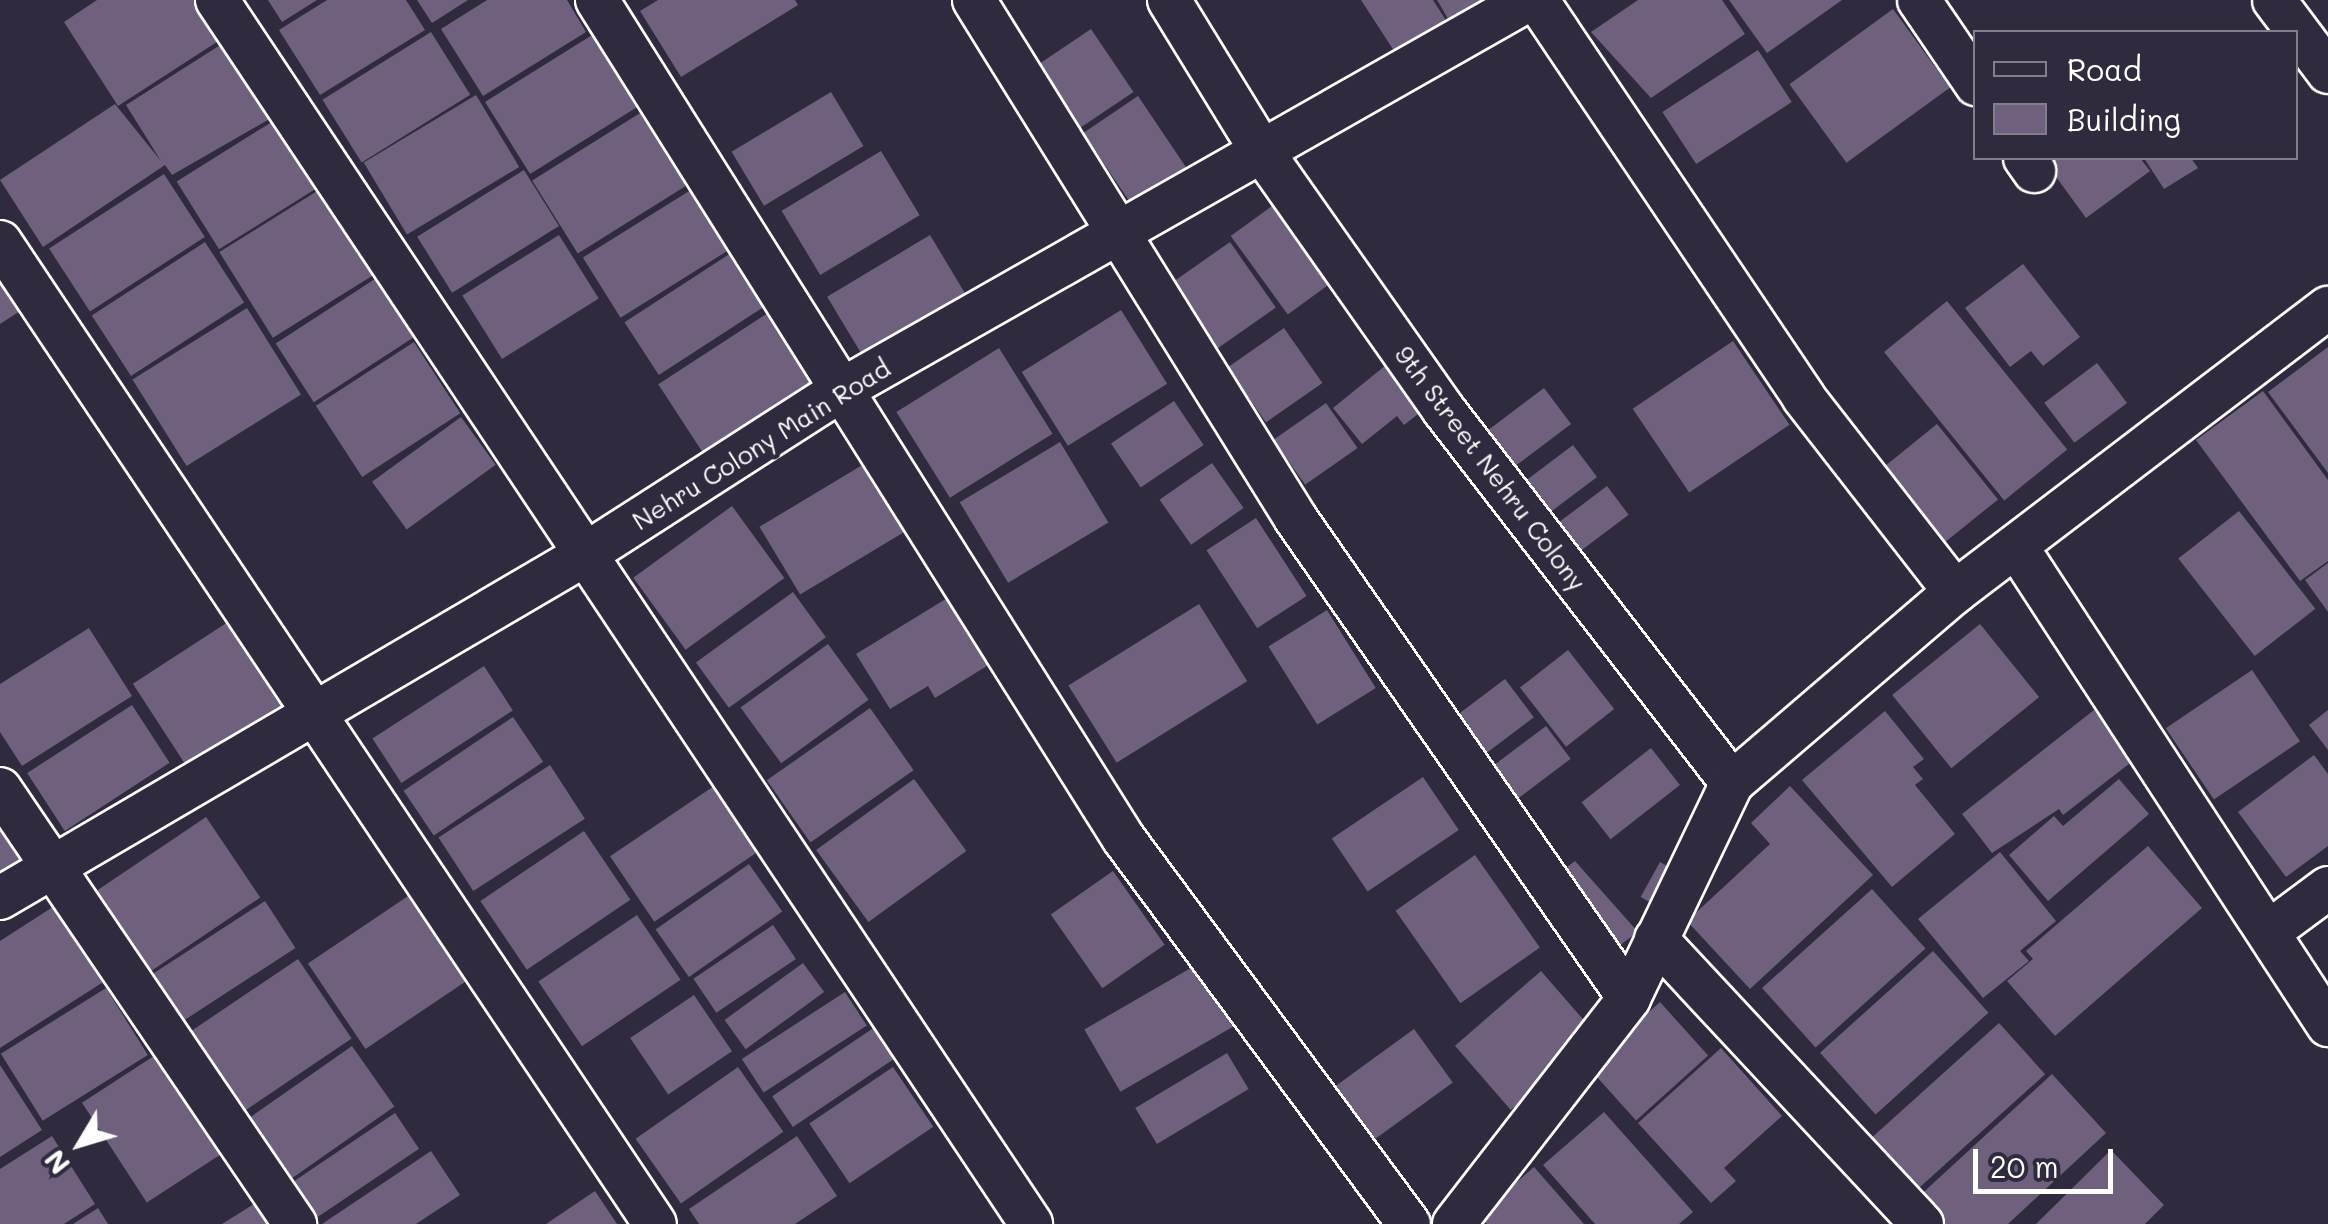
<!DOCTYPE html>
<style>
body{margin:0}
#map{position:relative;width:2328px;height:1224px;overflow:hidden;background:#2f2a3d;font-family:Mali,sans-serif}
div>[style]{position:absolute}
.building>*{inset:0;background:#6f617d;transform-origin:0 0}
.roads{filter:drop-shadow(2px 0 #fff) drop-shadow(-2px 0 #fff) drop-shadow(0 2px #fff) drop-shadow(0 -2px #fff)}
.minor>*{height:42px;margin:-21px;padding:0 21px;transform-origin:21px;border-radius:21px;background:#2f2a3d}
span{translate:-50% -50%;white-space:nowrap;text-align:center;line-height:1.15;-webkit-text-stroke:10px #2f2a3d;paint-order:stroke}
.street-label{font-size:25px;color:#fff}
.legend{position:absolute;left:1973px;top:30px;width:325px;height:130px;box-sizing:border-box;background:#2f2a3d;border:2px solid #827f8b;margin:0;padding:12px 18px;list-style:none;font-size:30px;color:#fff}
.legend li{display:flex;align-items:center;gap:20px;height:50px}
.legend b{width:50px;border:2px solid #827f8b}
.north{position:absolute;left:30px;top:1094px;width:100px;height:100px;-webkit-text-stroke:8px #2f2a3d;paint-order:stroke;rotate:232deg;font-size:28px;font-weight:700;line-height:40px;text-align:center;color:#fff}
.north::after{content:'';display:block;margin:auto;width:35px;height:45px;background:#fff;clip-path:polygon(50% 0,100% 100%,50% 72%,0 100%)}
.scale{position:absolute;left:1973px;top:1149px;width:140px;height:45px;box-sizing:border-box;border:5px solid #fff;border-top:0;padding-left:12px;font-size:30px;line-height:35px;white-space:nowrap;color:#fff;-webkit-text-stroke:8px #2f2a3d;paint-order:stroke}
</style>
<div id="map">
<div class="building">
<div style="clip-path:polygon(97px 0,199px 0,223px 38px,118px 106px,64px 22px)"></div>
<div style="clip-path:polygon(268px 0,317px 0,282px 22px)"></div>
<div style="clip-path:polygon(327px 0,406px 0,425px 30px,320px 95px,279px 30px)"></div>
<div style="clip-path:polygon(417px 0,468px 0,432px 23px)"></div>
<div style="clip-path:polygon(487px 0,567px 0,586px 32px,483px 96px,441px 29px)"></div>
<div style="clip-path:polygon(658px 0,795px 0,798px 5px,681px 77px,640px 11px)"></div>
<div style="clip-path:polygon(1361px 0,1433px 0,1447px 22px,1396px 54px)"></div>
<div style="clip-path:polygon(1437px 0,1485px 0,1450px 22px)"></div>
<div style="clip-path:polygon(1638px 0,1722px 0,1745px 34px,1651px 98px,1591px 32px)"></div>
<div style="clip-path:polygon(1729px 0,1842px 0,1767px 53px)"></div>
<div style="left:1893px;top:9px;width:97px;height:128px;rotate:54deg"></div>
<div style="left:1091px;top:29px;width:76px;height:65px;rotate:56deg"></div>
<div style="left:431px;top:32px;width:74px;height:128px;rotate:58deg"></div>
<div style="left:597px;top:32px;width:85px;height:132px;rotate:58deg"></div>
<div style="clip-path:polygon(225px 42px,273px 117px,172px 175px,165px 165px,43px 247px,0 180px,115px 104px,161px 161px,126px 105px)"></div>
<div style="left:1758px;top:50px;width:62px;height:114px;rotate:57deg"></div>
<div style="left:831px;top:92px;width:63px;height:116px;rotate:59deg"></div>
<div style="left:476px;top:95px;width:84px;height:131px;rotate:59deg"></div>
<div style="left:1138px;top:96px;width:92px;height:66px;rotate:56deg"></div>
<div style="left:645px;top:110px;width:86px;height:133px;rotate:58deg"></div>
<div style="left:275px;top:120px;width:80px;height:116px;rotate:58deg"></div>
<div style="left:881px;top:151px;width:75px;height:116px;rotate:59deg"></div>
<div style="clip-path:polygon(2140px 158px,2150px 171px,2086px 218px,2043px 159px)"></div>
<div style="clip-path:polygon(2144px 158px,2191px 158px,2198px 168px,2164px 189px)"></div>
<div style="left:524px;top:170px;width:66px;height:126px;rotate:58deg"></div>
<div style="left:164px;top:174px;width:75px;height:137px;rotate:57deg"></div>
<div style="left:322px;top:188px;width:101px;height:121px;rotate:58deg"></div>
<div style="left:694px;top:188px;width:71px;height:131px;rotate:58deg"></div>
<div style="left:1276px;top:203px;width:97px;height:56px;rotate:54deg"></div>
<div style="left:559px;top:235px;width:75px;height:114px;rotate:58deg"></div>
<div style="left:930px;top:235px;width:75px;height:120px;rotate:59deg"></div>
<div style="left:205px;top:242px;width:72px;height:135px;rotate:57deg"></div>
<div style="left:1230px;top:242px;width:80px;height:74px;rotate:55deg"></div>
<div style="left:731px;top:253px;width:63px;height:127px;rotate:57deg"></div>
<div style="clip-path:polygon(0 256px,31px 304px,0 324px)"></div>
<div style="clip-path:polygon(2023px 264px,2080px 337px,2043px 366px,2031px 351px,2010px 367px,1965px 308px)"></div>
<div style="left:378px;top:277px;width:70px;height:122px;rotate:57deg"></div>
<div style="left:1947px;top:301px;width:191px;height:81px;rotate:51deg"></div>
<div style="left:247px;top:308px;width:102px;height:135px;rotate:58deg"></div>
<div style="left:774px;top:309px;width:87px;height:138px;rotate:57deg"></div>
<div style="left:1121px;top:310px;width:87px;height:117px;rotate:58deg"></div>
<div style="left:1284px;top:328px;width:67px;height:69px;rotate:55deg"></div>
<div style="left:1733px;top:341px;width:101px;height:121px;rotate:56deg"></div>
<div style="left:414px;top:342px;width:85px;height:117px;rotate:57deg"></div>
<div style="clip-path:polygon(2328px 347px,2328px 473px,2268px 392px)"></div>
<div style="left:999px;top:348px;width:101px;height:121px;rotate:58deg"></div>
<div style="left:2097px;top:363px;width:50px;height:66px;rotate:53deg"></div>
<div style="clip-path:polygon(1386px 365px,1422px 411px,1404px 425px,1397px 416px,1362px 444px,1333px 408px)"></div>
<div style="left:1544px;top:388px;width:45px;height:83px;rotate:53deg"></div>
<div style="clip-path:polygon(2263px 391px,2328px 480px,2328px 561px,2300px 581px,2196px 440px)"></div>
<div style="left:1174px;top:401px;width:53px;height:76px;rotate:56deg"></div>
<div style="left:1326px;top:403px;width:55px;height:64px;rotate:55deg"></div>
<div style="left:461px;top:417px;width:59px;height:110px;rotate:54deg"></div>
<div style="left:1937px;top:424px;width:97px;height:83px;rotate:51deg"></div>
<div style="left:1060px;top:442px;width:94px;height:117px;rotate:59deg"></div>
<div style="left:1573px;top:445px;width:40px;height:62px;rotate:53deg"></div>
<div style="left:1212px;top:463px;width:55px;height:64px;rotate:55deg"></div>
<div style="left:864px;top:464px;width:79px;height:122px;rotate:59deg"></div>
<div style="left:1607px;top:486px;width:36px;height:74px;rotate:53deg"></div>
<div style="left:732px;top:506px;width:89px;height:122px;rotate:54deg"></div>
<div style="left:2239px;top:511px;width:124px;height:77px;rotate:52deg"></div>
<div style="left:1256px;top:518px;width:93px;height:59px;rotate:57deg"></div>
<div style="clip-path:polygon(2328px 563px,2328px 612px,2305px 580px)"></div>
<div style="clip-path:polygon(962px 589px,1003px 656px,935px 698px,928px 686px,890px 709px,856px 654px)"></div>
<div style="left:793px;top:592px;width:56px;height:120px;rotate:54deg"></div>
<div style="left:1199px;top:604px;width:91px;height:154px;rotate:58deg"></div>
<div style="left:1327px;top:610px;width:92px;height:69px;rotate:58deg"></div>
<div style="left:231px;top:620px;width:103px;height:117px;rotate:57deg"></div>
<div style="left:1980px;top:624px;width:94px;height:113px;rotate:51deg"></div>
<div style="clip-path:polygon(89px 628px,132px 696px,22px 766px,0 732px,0 684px)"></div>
<div style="left:828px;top:644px;width:69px;height:108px;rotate:54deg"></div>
<div style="left:1568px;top:650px;width:75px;height:61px;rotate:52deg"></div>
<div style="left:484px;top:666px;width:53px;height:133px;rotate:57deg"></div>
<div style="left:2252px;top:670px;width:86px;height:104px;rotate:56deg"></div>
<div style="left:1505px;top:679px;width:48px;height:64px;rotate:53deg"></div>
<div style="left:132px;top:705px;width:69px;height:125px;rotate:57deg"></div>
<div style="left:870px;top:708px;width:76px;height:126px;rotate:55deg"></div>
<div style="clip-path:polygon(2094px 710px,2134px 760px,2063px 815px,2059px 809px,1992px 853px,1962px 814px)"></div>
<div style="clip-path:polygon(2328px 710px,2328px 750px,2309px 725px)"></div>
<div style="clip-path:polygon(1885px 711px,1924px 759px,1913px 767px,1923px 779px,1915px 785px,1955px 834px,1892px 887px,1802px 780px)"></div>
<div style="left:513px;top:717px;width:54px;height:132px;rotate:56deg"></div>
<div style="left:1546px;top:726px;width:41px;height:71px;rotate:53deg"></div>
<div style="left:1651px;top:748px;width:47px;height:88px;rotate:52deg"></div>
<div style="clip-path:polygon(2314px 755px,2328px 774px,2328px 846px,2286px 877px,2238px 812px)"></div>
<div style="left:550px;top:765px;width:64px;height:133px;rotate:57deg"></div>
<div style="left:1423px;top:777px;width:64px;height:110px;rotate:56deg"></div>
<div style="left:914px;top:779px;width:89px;height:121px;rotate:54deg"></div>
<div style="clip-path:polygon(2119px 779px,2149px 814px,2048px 901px,2009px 855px,2054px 816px,2063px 826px)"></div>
<div style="left:717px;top:784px;width:79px;height:129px;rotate:56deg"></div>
<div style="clip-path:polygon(1790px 786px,1873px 875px,1750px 989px,1687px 921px,1770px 844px,1751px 823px)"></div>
<div style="clip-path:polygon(0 807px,35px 858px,0 882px)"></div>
<div style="left:206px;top:817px;width:97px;height:136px;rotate:56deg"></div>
<div style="left:584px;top:831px;width:83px;height:125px;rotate:56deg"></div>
<div style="clip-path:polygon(2148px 846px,2202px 908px,2055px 1036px,2007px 981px,2033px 959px,2026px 951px)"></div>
<div style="clip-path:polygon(2000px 852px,2056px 921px,2020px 951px,2029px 961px,1983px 998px,1918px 919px)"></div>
<div style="left:1475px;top:855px;width:113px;height:97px;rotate:55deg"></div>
<div style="clip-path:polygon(1575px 861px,1638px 932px,1608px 954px,1550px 880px)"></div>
<div style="left:1660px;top:862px;width:21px;height:40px;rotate:29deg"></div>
<div style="left:749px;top:864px;width:58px;height:114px;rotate:55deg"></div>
<div style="left:1113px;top:871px;width:90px;height:76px;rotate:55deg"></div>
<div style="left:1872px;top:889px;width:80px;height:148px;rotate:48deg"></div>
<div style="left:414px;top:892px;width:103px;height:128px;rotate:56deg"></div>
<div style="left:265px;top:901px;width:56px;height:136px;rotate:57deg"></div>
<div style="clip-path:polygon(59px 903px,108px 979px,0 1048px,0 941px)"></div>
<div style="left:637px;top:915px;width:78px;height:119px;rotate:56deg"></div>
<div style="left:773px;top:925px;width:41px;height:96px;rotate:56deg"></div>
<div style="left:1933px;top:951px;width:83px;height:152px;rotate:48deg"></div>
<div style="left:298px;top:959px;width:96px;height:131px;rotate:56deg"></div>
<div style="left:1203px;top:961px;width:72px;height:137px;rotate:60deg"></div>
<div style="left:803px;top:963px;width:36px;height:97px;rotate:54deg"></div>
<div style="left:1541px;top:971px;width:85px;height:114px;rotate:49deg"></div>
<div style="left:106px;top:988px;width:79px;height:124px;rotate:58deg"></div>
<div style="left:845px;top:992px;width:40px;height:123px;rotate:57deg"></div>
<div style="left:694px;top:995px;width:68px;height:77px;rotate:56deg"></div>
<div style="left:1660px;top:1002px;width:72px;height:97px;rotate:48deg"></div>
<div style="left:1999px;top:1023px;width:69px;height:171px;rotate:48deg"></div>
<div style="left:875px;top:1027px;width:37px;height:124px;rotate:56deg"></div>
<div style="left:1414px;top:1029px;width:66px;height:108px;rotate:54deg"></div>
<div style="left:352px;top:1046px;width:74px;height:129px;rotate:55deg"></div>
<div style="clip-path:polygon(1721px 1048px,1782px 1116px,1724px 1168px,1736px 1181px,1711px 1203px,1638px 1123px)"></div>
<div style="left:160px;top:1052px;width:119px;height:93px;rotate:57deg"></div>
<div style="left:1227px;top:1053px;width:42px;height:107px;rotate:59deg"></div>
<div style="clip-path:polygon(0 1065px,42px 1130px,0 1157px)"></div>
<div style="left:738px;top:1067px;width:79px;height:125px;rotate:55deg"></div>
<div style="left:893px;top:1067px;width:72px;height:101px;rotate:56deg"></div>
<div style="clip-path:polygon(2052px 1074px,2106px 1133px,2008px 1224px,1938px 1224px,1915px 1200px)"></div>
<div style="clip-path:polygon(1604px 1112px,1693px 1212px,1679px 1224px,1595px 1224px,1543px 1165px)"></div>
<div style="left:395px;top:1113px;width:43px;height:125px;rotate:56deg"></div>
<div style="clip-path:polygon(52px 1136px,95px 1204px,64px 1224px,0 1224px,0 1169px)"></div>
<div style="clip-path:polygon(797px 1136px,837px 1196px,795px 1224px,699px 1224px,689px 1209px)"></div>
<div style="clip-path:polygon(2111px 1150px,2164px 1205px,2145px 1224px,2036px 1224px)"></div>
<div style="clip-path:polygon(431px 1151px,460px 1195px,416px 1224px,322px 1224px)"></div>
<div style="clip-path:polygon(1534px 1167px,1584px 1224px,1487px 1224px,1479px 1215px)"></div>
<div style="clip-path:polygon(595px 1191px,617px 1224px,546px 1224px)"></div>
<div style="clip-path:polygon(257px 1202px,270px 1224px,222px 1224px)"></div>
<div style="clip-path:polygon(98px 1208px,108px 1224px,73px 1224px)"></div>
</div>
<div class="roads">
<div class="minor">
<div style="left:217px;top:0;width:1470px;rotate:56.37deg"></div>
<div style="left:597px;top:0;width:991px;rotate:57.87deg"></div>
<div style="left:1124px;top:839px;width:479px;rotate:53.5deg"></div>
<div style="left:974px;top:0;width:611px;rotate:58.18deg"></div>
<div style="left:1296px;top:519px;width:583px;rotate:55.19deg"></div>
<div style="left:1169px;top:0;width:172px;rotate:58.5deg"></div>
<div style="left:1259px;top:147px;width:320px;rotate:54.9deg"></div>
<div style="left:1443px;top:409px;width:473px;rotate:52.3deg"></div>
<div style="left:1537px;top:0;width:479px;rotate:56.1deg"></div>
<div style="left:1804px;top:398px;width:246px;rotate:52.1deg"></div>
<div style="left:1919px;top:0;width:102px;rotate:55.8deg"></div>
<div style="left:2274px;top:0;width:90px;rotate:53.1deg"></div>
<div style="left:2025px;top:158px;width:16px;rotate:55deg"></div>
<div style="left:0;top:242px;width:1180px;rotate:56.3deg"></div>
<div style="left:2016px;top:546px;width:572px;rotate:56.92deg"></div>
<div style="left:0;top:789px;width:526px;rotate:55.86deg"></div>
<div style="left:0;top:898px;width:674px;rotate:-30.41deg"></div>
<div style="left:581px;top:557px;width:311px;rotate:-32.7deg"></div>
<div style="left:843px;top:389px;width:788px;rotate:-29.59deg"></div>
<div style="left:2270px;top:931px;width:72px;rotate:-36.6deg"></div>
<div style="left:1656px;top:939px;width:390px;rotate:47deg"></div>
<div style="left:1454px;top:1224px;width:286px;rotate:-52.2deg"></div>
<div style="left:1629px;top:998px;width:238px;rotate:-64.4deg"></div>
<div style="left:1732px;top:783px;width:294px;rotate:-40.6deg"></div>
<div style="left:1955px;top:592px;width:469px;rotate:-37.3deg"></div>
</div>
</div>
<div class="street-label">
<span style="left:761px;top:444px;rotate:-32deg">Nehru Colony Main Road</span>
<span style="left:1491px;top:468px;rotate:53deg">9th Street Nehru Colony</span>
</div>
<ul class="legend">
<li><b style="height:12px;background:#2f2a3d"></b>Road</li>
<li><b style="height:28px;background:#6f617d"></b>Building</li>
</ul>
<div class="north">N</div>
<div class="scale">20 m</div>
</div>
